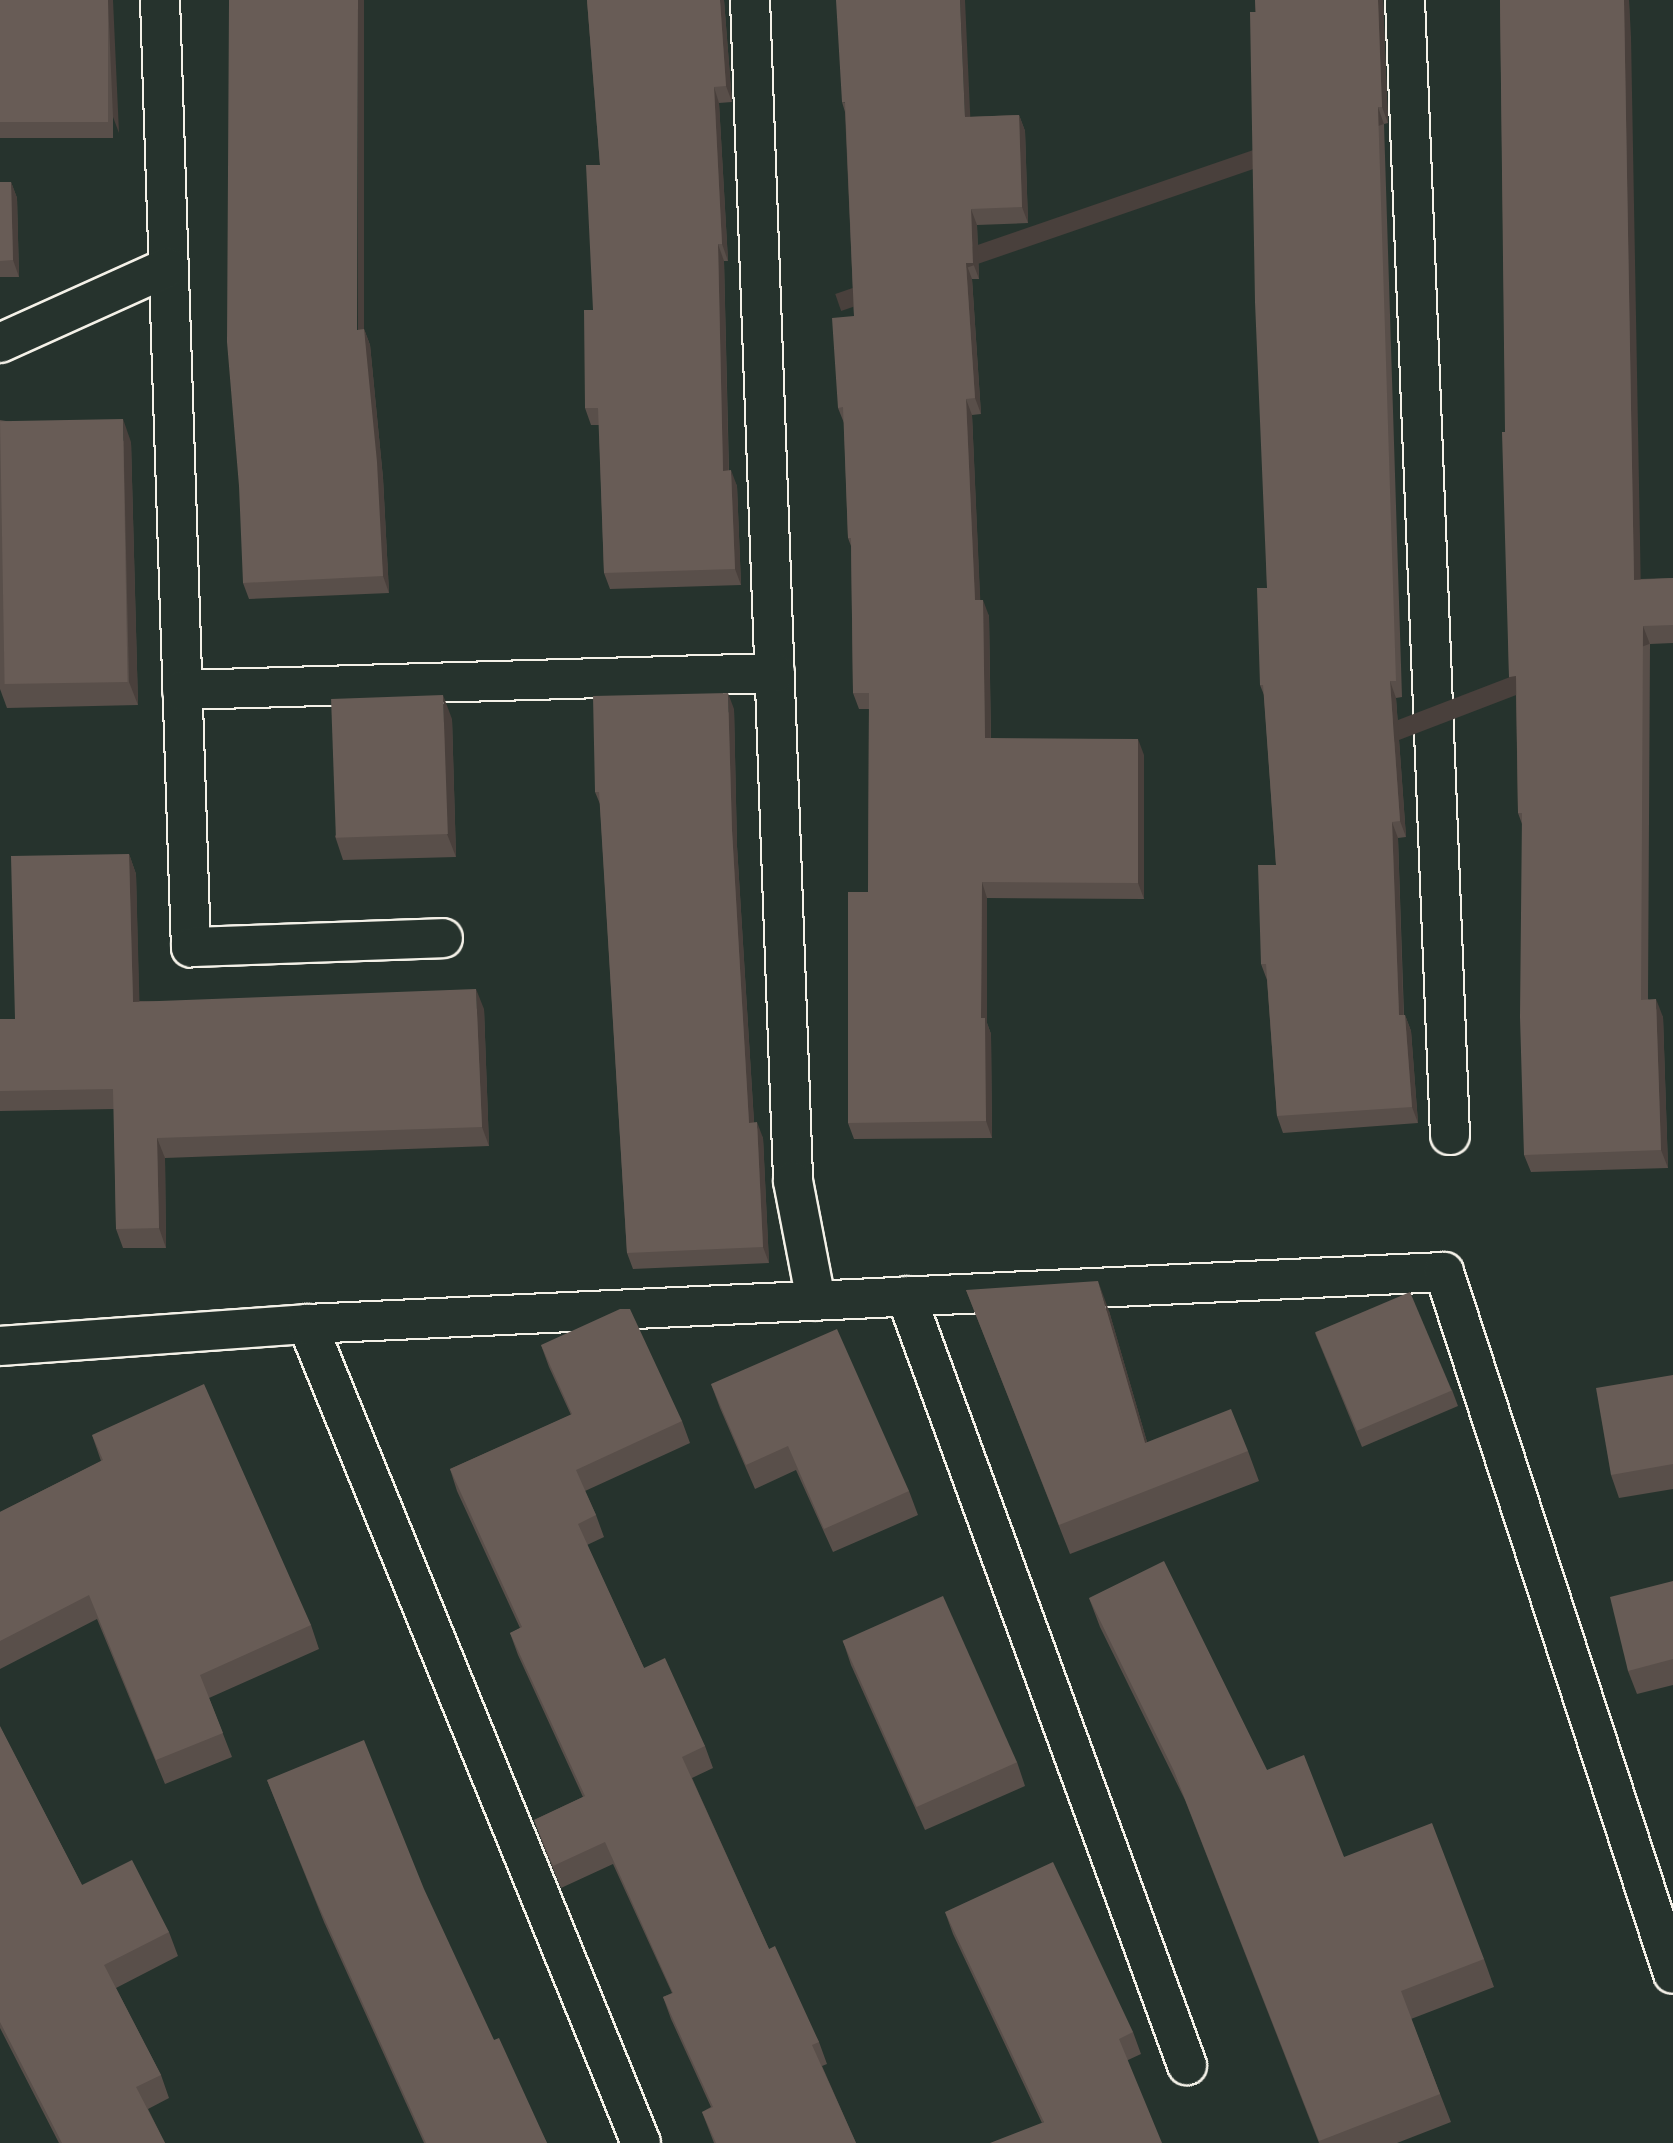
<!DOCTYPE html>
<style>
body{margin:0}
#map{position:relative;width:1673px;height:2143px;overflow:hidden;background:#26332d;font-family:Delius,sans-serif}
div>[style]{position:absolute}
.roads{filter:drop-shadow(2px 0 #f4f1e8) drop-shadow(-2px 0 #f4f1e8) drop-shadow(0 2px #f4f1e8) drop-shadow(0 -2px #f4f1e8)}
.minor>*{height:38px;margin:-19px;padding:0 19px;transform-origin:19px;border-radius:19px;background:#26332d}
.wall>*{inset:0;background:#594f4a;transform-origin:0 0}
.shaded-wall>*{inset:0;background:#49403c;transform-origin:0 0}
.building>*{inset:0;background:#685c56;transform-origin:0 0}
span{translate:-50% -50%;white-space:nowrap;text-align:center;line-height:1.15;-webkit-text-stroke:5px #26332d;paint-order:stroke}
</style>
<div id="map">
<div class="roads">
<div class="minor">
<div style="left:160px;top:0;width:948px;rotate:88.13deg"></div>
<div style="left:191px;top:947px;width:252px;rotate:-2deg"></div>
<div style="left:750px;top:0;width:1182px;rotate:87.91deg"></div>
<div style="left:793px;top:1181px;width:122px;rotate:79.1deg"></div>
<div style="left:1405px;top:0;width:1136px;rotate:87.73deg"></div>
<div style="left:0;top:343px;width:184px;rotate:-24.3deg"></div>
<div style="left:182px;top:690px;width:593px;rotate:-1.64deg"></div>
<div style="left:906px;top:1296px;width:819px;rotate:69.93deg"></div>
<div style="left:307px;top:1324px;width:884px;rotate:67.81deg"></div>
<div style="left:0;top:1346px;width:308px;rotate:-4.1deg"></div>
<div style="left:307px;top:1324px;width:1138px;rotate:-2.62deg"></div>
<div style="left:1444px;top:1272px;width:738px;rotate:71.93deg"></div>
</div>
</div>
<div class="wall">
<div style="left:0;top:0;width:113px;height:138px"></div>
<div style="clip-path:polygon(587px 0,724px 0,732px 102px,719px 103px,728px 261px,724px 261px,729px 470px,737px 486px,741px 585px,610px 589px,604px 573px,599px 425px,591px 425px,585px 408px,593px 310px,600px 165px)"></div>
<div style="clip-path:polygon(1255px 0,1383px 0,1388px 123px,1384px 124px,1402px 697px,1396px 698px,1406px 837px,1398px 838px,1404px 1015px,1405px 1015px,1411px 1031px,1418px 1123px,1283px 1133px,1277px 1116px,1267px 980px,1261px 964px,1276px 865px,1264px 695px,1260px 685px,1267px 588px)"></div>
<div style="clip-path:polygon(1500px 0,1629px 0,1640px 579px,1673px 578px,1673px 643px,1650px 644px,1648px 999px,1663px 1017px,1668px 1168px,1531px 1172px,1524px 1155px,1522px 824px,1518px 813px,1516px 694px,1509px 677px)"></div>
<div style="clip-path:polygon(842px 102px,970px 117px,1019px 115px,1025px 131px,1028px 223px,977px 225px,979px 279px,972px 279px,981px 414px,972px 415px,980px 600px,989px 616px,991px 738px,1144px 755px,1144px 899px,987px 898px,987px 1023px,991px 1034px,992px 1138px,854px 1139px,848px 1123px,868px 892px,869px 709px,859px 709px,853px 693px,851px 546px,848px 538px,844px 423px,838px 408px,854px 316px,845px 112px)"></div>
<div style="clip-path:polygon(0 182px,11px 182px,17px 198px,19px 277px,0 277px)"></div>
<div style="clip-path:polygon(363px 329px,364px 329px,370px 345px,383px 478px,389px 593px,249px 599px,243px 583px)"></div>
<div style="clip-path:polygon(0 420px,131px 442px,138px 705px,7px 708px,0 689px)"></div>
<div style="clip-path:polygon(734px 709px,737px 846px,754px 1122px,763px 1138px,769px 1263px,633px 1269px,627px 1253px,600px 804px,595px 792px)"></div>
<div style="clip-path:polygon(452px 719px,456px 857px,343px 860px,335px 836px)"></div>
<div style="clip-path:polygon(129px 854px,136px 874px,139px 1001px,484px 1009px,489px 1146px,165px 1158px,166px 1248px,123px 1248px,116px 1229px,114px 1109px,0 1111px,0 1019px,15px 1019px)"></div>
<div style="clip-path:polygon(966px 1290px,1109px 1311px,1147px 1442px,1248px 1451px,1259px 1481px,1070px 1554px)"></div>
<div style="clip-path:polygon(1315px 1333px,1452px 1390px,1458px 1406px,1362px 1447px)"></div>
<div style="clip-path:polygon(541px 1345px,682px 1421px,690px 1443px,585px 1491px,596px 1515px,604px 1537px,587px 1545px,644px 1668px,705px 1746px,713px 1768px,692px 1778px,769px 1949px,819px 2042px,827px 2064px,822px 2066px,856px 2143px,714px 2143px,702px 2112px,711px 2107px,671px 2019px,663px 1997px,672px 1993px,613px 1864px,561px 1888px,542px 1842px,534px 1820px,583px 1797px,518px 1655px,510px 1633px,520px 1628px,457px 1491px,450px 1469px,571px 1415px,549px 1367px)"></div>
<div style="clip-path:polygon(1673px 1375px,1673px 1489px,1619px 1498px,1611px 1475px)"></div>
<div style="clip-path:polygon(711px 1384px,909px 1491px,918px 1515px,833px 1552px,796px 1470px,755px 1489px,720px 1408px)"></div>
<div style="clip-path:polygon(92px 1435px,311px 1625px,319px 1649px,209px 1698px,232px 1757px,165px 1784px,97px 1619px,0 1669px,0 1512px,101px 1461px)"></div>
<div style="clip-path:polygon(1673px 1581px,1673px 1685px,1637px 1694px,1628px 1671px)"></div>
<div style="clip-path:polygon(1089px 1598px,1267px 1770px,1344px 1857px,1484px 1959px,1494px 1987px,1411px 2019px,1451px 2122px,1397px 2143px,1319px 2143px,1185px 1800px,1100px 1627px)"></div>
<div style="clip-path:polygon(843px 1641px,1017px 1762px,1025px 1786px,925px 1830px,851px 1665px)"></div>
<div style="clip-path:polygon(0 1727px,82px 1885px,169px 1932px,178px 1956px,116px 1988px,161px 2075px,169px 2098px,148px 2109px,165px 2143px,59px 2143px,0 2028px)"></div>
<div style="clip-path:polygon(267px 1780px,494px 2040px,547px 2143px,424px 2143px,324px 1922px)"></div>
<div style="clip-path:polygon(945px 1912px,1133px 2032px,1141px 2054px,1128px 2060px,1042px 2123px,953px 1934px)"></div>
</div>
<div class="shaded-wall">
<div style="clip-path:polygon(108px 0,113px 0,119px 133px,113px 117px)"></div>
<div style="left:358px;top:0;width:6px;height:330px"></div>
<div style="clip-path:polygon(720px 0,724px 0,732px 102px,726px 86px)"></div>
<div style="clip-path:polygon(960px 0,965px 0,971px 133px,965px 117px)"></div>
<div style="clip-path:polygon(1378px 0,1383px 0,1388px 123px,1382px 107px)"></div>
<div style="clip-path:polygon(1624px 0,1629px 0,1631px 37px,1641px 597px,1634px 580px)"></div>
<div style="clip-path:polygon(714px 87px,719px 103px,728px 261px,722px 244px)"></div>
<div style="left:1378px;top:107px;width:18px;height:574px;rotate:71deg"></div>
<div style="clip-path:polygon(1019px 115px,1025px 131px,1028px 223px,1022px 207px)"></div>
<div style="clip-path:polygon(11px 182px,17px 198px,19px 277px,13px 260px)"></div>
<div style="clip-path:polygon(971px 209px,977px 225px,979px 279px,973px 263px)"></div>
<div style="clip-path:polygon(718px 244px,724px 261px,729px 487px,723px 471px)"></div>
<div style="clip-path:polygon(966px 263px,972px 279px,981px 414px,975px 398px)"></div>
<div style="clip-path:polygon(364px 329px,370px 345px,383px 478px,389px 593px,383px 576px)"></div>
<div style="clip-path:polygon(966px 399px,972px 415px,981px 616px,975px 600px)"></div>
<div style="clip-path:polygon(123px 419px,131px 442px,138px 705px,129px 682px)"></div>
<div style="clip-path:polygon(731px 470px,737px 486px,741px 585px,735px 569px)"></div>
<div style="clip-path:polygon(983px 600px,989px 616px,991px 754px,985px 738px)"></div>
<div style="left:1643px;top:626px;width:19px;height:374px;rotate:69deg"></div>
<div style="clip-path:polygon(1390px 681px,1396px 698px,1406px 837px,1400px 821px)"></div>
<div style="clip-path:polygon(728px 693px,734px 709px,737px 846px,755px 1139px,749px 1123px,732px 830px)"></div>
<div style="clip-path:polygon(443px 695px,452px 719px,456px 857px,447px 834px)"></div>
<div style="clip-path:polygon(1138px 739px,1144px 755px,1144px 899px,1138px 883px)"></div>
<div style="clip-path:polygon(1392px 822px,1398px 838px,1404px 1031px,1399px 1015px)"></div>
<div style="clip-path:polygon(129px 854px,136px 874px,140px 1021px,133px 1002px)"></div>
<div style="clip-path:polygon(982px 882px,987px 898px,987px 1023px,991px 1034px,992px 1138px,986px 1121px,981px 1018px)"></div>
<div style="clip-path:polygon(476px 989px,484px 1009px,489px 1146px,482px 1127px)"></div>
<div style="clip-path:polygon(1656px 999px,1663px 1017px,1668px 1168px,1661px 1150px)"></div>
<div style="clip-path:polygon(1405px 1015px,1411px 1031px,1418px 1123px,1412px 1107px)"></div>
<div style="clip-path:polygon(757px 1122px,763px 1138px,769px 1263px,763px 1247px)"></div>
<div style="clip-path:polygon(157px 1138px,165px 1158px,166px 1248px,159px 1228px)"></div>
<div style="clip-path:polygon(1098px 1281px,1109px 1311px,1156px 1473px,1145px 1443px)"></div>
</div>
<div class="building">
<div style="left:0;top:0;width:108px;height:122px"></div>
<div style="clip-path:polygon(229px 0,358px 0,357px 330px,364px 329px,377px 462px,383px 576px,243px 583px,239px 486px,227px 342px)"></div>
<div style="clip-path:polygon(587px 0,720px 0,726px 86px,714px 87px,722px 244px,718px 244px,723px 471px,731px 470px,735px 569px,604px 573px,598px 408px,585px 408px,584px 310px,593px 310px,586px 165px,600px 165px)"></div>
<div style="clip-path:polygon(836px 0,960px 0,965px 117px,1019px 115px,1022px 207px,971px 209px,973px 263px,966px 263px,975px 398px,966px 399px,975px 600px,983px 600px,985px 738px,1138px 739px,1138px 883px,982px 882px,981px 1018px,985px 1018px,986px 1121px,848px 1123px,848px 892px,868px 892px,869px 693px,853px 693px,851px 538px,848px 538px,843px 407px,838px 408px,832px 318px,854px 316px,845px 102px,842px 102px)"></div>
<div style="clip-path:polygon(1255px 0,1378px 0,1382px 107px,1378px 107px,1396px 681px,1390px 681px,1400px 821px,1392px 822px,1399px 1015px,1405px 1015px,1412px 1107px,1277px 1116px,1266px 964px,1261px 964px,1258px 865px,1276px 865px,1263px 685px,1260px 685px,1257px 588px,1267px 588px,1255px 302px,1250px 12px,1256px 12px)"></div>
<div style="clip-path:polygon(1500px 0,1624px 0,1634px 580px,1673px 578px,1673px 625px,1643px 626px,1641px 1000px,1656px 999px,1661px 1150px,1524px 1155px,1520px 1017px,1522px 813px,1518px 813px,1516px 676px,1509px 677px,1502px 432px,1505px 432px)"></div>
<div style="clip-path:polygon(0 182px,11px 182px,13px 260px,0 261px)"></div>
<div style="left:123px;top:419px;width:263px;height:123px;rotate:89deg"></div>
<div style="clip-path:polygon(728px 693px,732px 830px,749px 1123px,757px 1122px,763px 1247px,627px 1253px,599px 792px,595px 792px,593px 696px)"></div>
<div style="left:443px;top:695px;width:139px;height:112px;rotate:88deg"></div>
<div style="clip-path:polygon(129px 854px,133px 1002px,476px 989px,482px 1127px,157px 1138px,159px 1228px,116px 1229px,113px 1089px,0 1091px,0 1019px,15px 1019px,11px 856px)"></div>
<div style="clip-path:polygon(1098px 1281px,1145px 1443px,1231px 1409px,1248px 1451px,1059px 1525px,966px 1290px)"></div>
<div style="left:1410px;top:1292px;width:107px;height:103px;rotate:67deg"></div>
<div style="clip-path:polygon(620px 1309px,630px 1309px,682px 1421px,576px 1470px,596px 1515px,578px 1524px,644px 1668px,665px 1658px,705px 1746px,682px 1757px,769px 1949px,775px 1946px,819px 2042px,812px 2045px,856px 2143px,716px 2143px,702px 2112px,713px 2107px,663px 1997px,673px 1993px,605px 1842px,553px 1866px,534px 1820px,585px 1796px,510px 1633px,522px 1627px,450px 1469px,572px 1414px,541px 1345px)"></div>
<div style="clip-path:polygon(837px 1329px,909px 1491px,824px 1529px,788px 1446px,746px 1465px,711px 1384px)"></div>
<div style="clip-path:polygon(1673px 1375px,1673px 1464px,1611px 1475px,1596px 1388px)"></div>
<div style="clip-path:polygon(204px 1384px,311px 1625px,200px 1675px,223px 1733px,156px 1760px,89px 1595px,0 1641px,0 1512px,103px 1460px,92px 1435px)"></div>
<div style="clip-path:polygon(1164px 1561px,1267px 1770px,1304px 1755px,1344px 1857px,1432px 1823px,1484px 1959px,1401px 1991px,1440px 2094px,1319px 2141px,1174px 1771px,1089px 1598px)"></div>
<div style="clip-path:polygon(1673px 1581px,1673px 1659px,1628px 1671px,1610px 1597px)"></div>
<div style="left:943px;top:1596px;width:182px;height:110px;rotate:66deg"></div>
<div style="clip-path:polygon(0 1726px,82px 1885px,132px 1860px,169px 1932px,104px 1965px,161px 2075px,136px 2087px,165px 2143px,62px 2143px,0 2022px)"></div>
<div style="clip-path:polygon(364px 1740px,424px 1889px,494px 2040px,499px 2038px,547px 2143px,426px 2143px,316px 1900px,267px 1780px)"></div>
<div style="clip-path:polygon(1053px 1862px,1133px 2032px,1119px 2039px,1162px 2143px,990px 2143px,1044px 2122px,945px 1912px)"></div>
</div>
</div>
